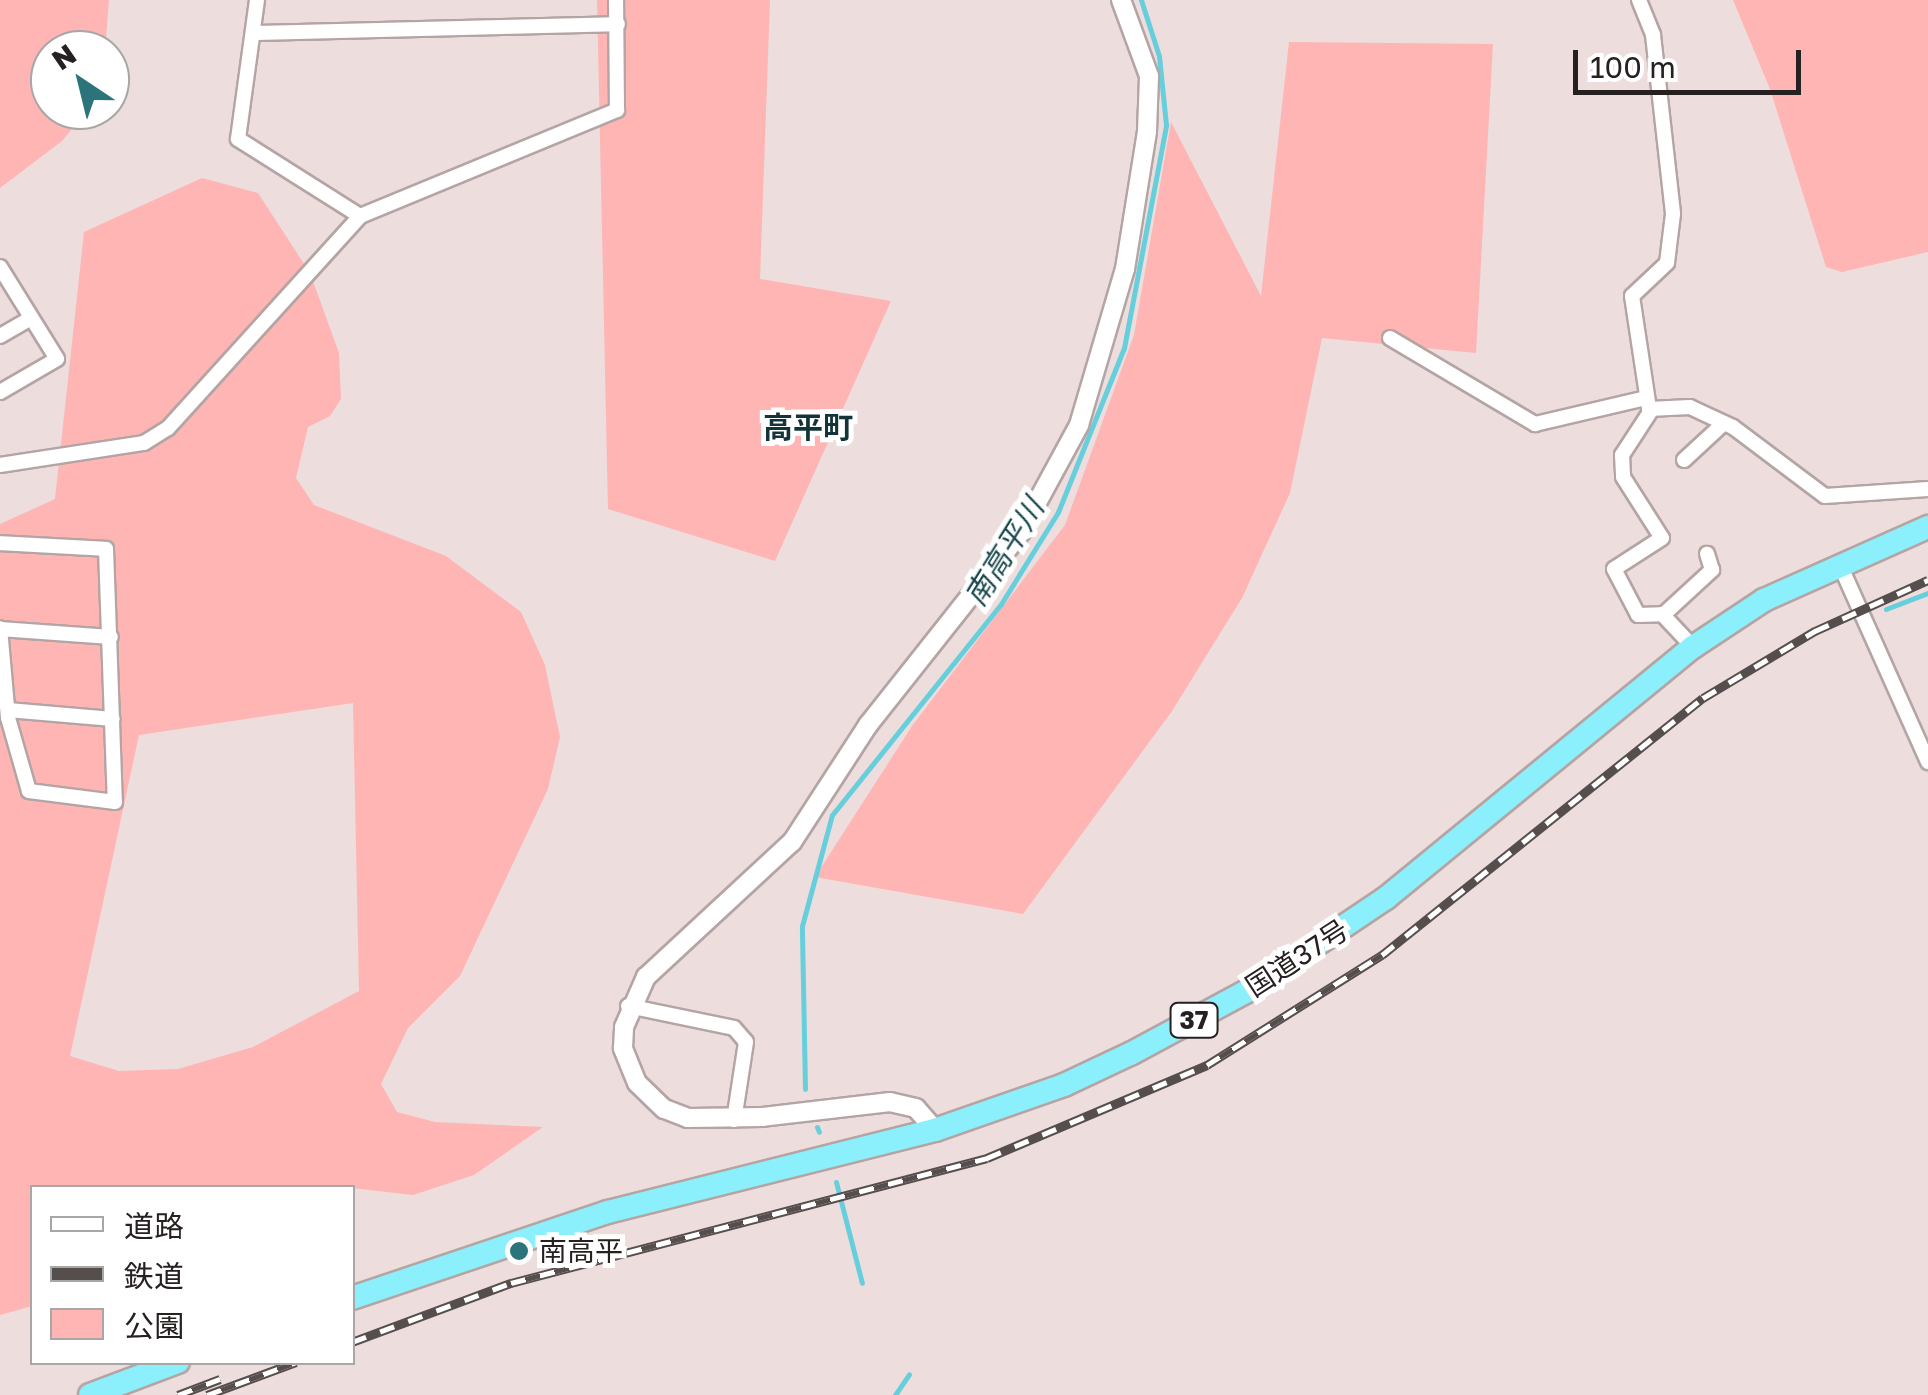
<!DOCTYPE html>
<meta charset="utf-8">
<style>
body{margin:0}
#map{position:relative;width:1928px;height:1395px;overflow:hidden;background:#eddddd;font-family:"Golos Text","Noto Sans JP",sans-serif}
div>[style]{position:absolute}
.green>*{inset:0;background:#feb5b4}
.stream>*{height:5px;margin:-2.5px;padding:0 2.5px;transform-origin:2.5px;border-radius:2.5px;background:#67cfdc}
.roads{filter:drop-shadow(2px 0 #b4a5a4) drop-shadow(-2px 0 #b4a5a4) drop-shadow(0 2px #b4a5a4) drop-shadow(0 -2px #b4a5a4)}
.minor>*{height:14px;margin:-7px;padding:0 7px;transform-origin:7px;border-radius:7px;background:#fff}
.tertiary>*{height:18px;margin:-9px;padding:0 9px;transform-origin:9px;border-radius:9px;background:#fff}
.trunk>*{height:22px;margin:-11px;padding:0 11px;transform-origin:11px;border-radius:11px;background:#8cf0fc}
.rail>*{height:9px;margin-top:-4.5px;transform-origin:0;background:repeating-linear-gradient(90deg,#fff 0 15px,#554e4d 0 30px);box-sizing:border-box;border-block:2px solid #554e4d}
.dots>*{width:28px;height:28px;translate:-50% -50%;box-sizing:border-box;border:5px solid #fff;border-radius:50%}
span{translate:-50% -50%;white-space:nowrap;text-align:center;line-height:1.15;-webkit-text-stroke:10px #fff;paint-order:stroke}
.shield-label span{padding:2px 8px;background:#fff;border:2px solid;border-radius:8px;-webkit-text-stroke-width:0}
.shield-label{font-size:25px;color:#262120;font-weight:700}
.street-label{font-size:28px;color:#262120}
.poi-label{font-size:28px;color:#262120}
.left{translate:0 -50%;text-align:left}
.neighbourhood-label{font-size:30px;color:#13353a;font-weight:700}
.water-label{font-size:30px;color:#17474c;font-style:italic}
.legend{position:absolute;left:30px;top:1185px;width:325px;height:180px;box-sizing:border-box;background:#fff;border:2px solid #a8a6a6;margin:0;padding:12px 18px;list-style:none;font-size:30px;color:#262120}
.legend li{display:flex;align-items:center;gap:20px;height:50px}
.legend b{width:50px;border:2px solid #a8a6a6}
.north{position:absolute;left:30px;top:30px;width:100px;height:100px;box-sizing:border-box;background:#fff;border:2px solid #a8a6a6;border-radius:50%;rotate:325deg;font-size:28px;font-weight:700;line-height:40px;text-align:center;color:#262120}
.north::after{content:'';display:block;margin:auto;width:35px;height:45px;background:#2b747c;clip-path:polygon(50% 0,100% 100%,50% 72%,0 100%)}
.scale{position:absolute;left:1573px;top:50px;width:228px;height:45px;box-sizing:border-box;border:5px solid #262120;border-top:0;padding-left:12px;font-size:30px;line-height:35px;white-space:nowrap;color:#262120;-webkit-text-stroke:8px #fff;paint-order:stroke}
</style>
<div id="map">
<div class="green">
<div style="clip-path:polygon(0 0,109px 0,105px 50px,50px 50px,50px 110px,88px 110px,62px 141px,0 188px)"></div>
<div style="clip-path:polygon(597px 0,770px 0,760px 279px,891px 301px,775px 561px,608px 509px)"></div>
<div style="clip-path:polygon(1733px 0,1928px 0,1928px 252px,1842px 272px,1826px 267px,1770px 89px)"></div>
<div style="clip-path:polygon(1289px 42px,1493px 44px,1476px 353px,1322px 338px,1290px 493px,1242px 598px,1172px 711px,1023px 914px,815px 877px,912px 726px,1065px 525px,1134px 335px,1171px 122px,1261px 296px)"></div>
<div style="clip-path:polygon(evenodd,202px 178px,258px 193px,310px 273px,339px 353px,341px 399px,330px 416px,308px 427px,296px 478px,314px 505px,446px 556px,521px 612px,545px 665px,560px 737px,548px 789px,460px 976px,408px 1028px,381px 1084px,397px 1112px,435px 1122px,543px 1127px,474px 1175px,413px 1195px,352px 1188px,32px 1188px,32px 1306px,0 1315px,0 524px,55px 499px,84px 232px,202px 178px,353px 703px,359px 991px,253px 1047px,178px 1069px,119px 1071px,70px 1056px,139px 735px,353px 703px)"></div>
</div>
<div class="stream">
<div style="left:1886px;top:609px;width:45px;rotate:-20.9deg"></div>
<div style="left:805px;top:1089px;width:163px;rotate:-91.1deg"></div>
<div style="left:802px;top:926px;width:115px;rotate:-74.9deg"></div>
<div style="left:832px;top:815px;width:270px;rotate:-51.3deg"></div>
<div style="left:1001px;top:604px;width:108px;rotate:-58.2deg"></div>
<div style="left:1058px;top:512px;width:177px;rotate:-68.1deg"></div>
<div style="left:1124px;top:348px;width:227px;rotate:-79.3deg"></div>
<div style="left:1166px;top:125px;width:69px;rotate:-95.8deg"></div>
<div style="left:1159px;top:56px;width:59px;rotate:-107.8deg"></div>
<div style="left:817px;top:1127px;width:5px;rotate:68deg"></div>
<div style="left:836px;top:1182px;width:104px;rotate:75.6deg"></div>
<div style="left:895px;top:1395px;width:25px;rotate:-56deg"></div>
</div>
<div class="roads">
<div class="minor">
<div style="left:257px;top:0;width:140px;rotate:97.8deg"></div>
<div style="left:238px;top:139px;width:144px;rotate:32.3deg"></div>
<div style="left:1639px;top:0;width:38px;rotate:68deg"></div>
<div style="left:1653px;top:35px;width:180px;rotate:83.6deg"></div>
<div style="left:1673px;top:214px;width:49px;rotate:97deg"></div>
<div style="left:1667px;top:263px;width:48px;rotate:136.7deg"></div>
<div style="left:1632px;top:296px;width:114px;rotate:81.4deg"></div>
<div style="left:1649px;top:409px;width:41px;rotate:-2.8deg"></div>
<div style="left:1690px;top:407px;width:47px;rotate:24.9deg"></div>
<div style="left:1733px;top:427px;width:115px;rotate:36.9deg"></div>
<div style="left:1825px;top:496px;width:103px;rotate:-3.9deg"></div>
<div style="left:253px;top:33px;width:365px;rotate:-1.4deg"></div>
<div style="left:0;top:267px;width:108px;rotate:58.2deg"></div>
<div style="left:57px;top:359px;width:66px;rotate:149.9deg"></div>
<div style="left:0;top:336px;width:36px;rotate:-30deg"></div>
<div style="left:1390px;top:338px;width:169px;rotate:30.7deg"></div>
<div style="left:1535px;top:424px;width:114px;rotate:-13.2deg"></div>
<div style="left:1652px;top:409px;width:55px;rotate:123.1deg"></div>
<div style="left:1622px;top:455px;width:22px;rotate:87deg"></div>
<div style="left:1623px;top:477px;width:72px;rotate:57.4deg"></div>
<div style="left:1662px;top:538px;width:57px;rotate:147.1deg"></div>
<div style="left:1614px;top:569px;width:52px;rotate:62.4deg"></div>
<div style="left:1638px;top:615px;width:24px;rotate:-2deg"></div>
<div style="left:1662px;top:614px;width:45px;rotate:46.8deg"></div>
<div style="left:1684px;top:460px;width:54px;rotate:-42.8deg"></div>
<div style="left:0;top:465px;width:146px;rotate:-8.7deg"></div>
<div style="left:144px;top:443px;width:28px;rotate:-32deg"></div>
<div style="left:168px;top:428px;width:286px;rotate:-47.8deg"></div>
<div style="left:360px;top:216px;width:278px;rotate:-22.4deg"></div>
<div style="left:617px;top:110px;width:110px;rotate:-90.5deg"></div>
<div style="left:0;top:543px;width:106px;rotate:3.2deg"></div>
<div style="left:106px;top:549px;width:253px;rotate:88deg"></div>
<div style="left:115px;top:802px;width:87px;rotate:-172.7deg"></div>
<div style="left:29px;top:791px;width:76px;rotate:-106deg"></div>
<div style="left:8px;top:718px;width:90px;rotate:-95.1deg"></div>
<div style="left:1840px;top:565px;width:216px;rotate:65.9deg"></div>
<div style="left:1663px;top:615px;width:67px;rotate:-42.6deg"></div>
<div style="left:1712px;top:570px;width:17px;rotate:-107deg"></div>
<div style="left:0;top:629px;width:111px;rotate:4.1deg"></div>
<div style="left:8px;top:710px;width:105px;rotate:4.9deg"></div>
<div style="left:628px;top:1006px;width:108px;rotate:11.7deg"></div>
<div style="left:734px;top:1028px;width:18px;rotate:49deg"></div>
<div style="left:746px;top:1042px;width:79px;rotate:98.7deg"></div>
</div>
<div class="tertiary">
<div style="left:935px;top:1130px;width:29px;rotate:-131deg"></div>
<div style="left:916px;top:1108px;width:27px;rotate:-167deg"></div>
<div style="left:890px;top:1102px;width:128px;rotate:173.3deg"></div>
<div style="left:763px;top:1117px;width:75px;rotate:179.2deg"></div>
<div style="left:688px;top:1118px;width:26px;rotate:-159deg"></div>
<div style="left:664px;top:1109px;width:37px;rotate:-136deg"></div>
<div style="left:637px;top:1083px;width:38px;rotate:-112deg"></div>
<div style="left:623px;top:1048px;width:21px;rotate:-87deg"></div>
<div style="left:624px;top:1027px;width:55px;rotate:-66.3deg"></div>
<div style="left:646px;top:977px;width:199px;rotate:-42.8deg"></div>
<div style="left:792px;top:842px;width:140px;rotate:-57deg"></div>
<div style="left:868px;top:725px;width:246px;rotate:-51.6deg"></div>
<div style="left:1021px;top:532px;width:122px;rotate:-61.5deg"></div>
<div style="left:1079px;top:425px;width:163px;rotate:-73.6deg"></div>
<div style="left:1125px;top:269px;width:140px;rotate:-80.9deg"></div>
<div style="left:1147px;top:131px;width:55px;rotate:-87.9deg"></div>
<div style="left:1149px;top:76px;width:81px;rotate:-110.2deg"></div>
</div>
<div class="trunk">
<div style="left:352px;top:1298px;width:270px;rotate:-18.6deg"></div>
<div style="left:608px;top:1212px;width:337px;rotate:-14.1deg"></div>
<div style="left:935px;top:1130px;width:137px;rotate:-19.2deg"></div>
<div style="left:1064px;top:1085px;width:75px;rotate:-25.2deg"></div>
<div style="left:1132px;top:1053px;width:133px;rotate:-28.3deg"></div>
<div style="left:1249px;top:990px;width:165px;rotate:-33.9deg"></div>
<div style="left:1386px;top:898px;width:397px;rotate:-39.3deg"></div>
<div style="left:1693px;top:647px;width:85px;rotate:-33.5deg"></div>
<div style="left:1764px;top:600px;width:180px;rotate:-24deg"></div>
<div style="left:90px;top:1395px;width:94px;rotate:-20.6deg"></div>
</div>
</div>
<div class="rail">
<div style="left:352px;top:1342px;width:170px;rotate:-20.4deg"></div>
<div style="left:511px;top:1283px;width:492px;rotate:-14.7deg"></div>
<div style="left:987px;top:1158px;width:239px;rotate:-22.9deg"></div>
<div style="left:1207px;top:1065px;width:207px;rotate:-32.2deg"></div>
<div style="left:1382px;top:955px;width:411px;rotate:-38.7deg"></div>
<div style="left:1703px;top:698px;width:131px;rotate:-30.9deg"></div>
<div style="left:1815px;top:631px;width:124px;rotate:-24.3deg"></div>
<div style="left:178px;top:1395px;width:45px;rotate:-20.9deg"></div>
<div style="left:207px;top:1395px;width:95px;rotate:-20.3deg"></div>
</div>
<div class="dots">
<div style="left:519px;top:1251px;background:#2b747c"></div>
</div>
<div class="shield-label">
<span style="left:1194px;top:1020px">37</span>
</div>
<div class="street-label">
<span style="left:1297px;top:958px;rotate:-33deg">国道37号</span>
</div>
<div class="poi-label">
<span class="left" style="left:539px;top:1251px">南高平</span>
</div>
<div class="neighbourhood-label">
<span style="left:808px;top:427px">高平町</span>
</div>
<div class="water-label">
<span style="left:1004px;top:552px;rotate:-58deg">南高平川</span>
</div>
<ul class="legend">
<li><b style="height:12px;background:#fff"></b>道路</li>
<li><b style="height:12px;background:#554e4d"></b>鉄道</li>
<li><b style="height:28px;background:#feb5b4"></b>公園</li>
</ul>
<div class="north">N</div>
<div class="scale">100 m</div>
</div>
